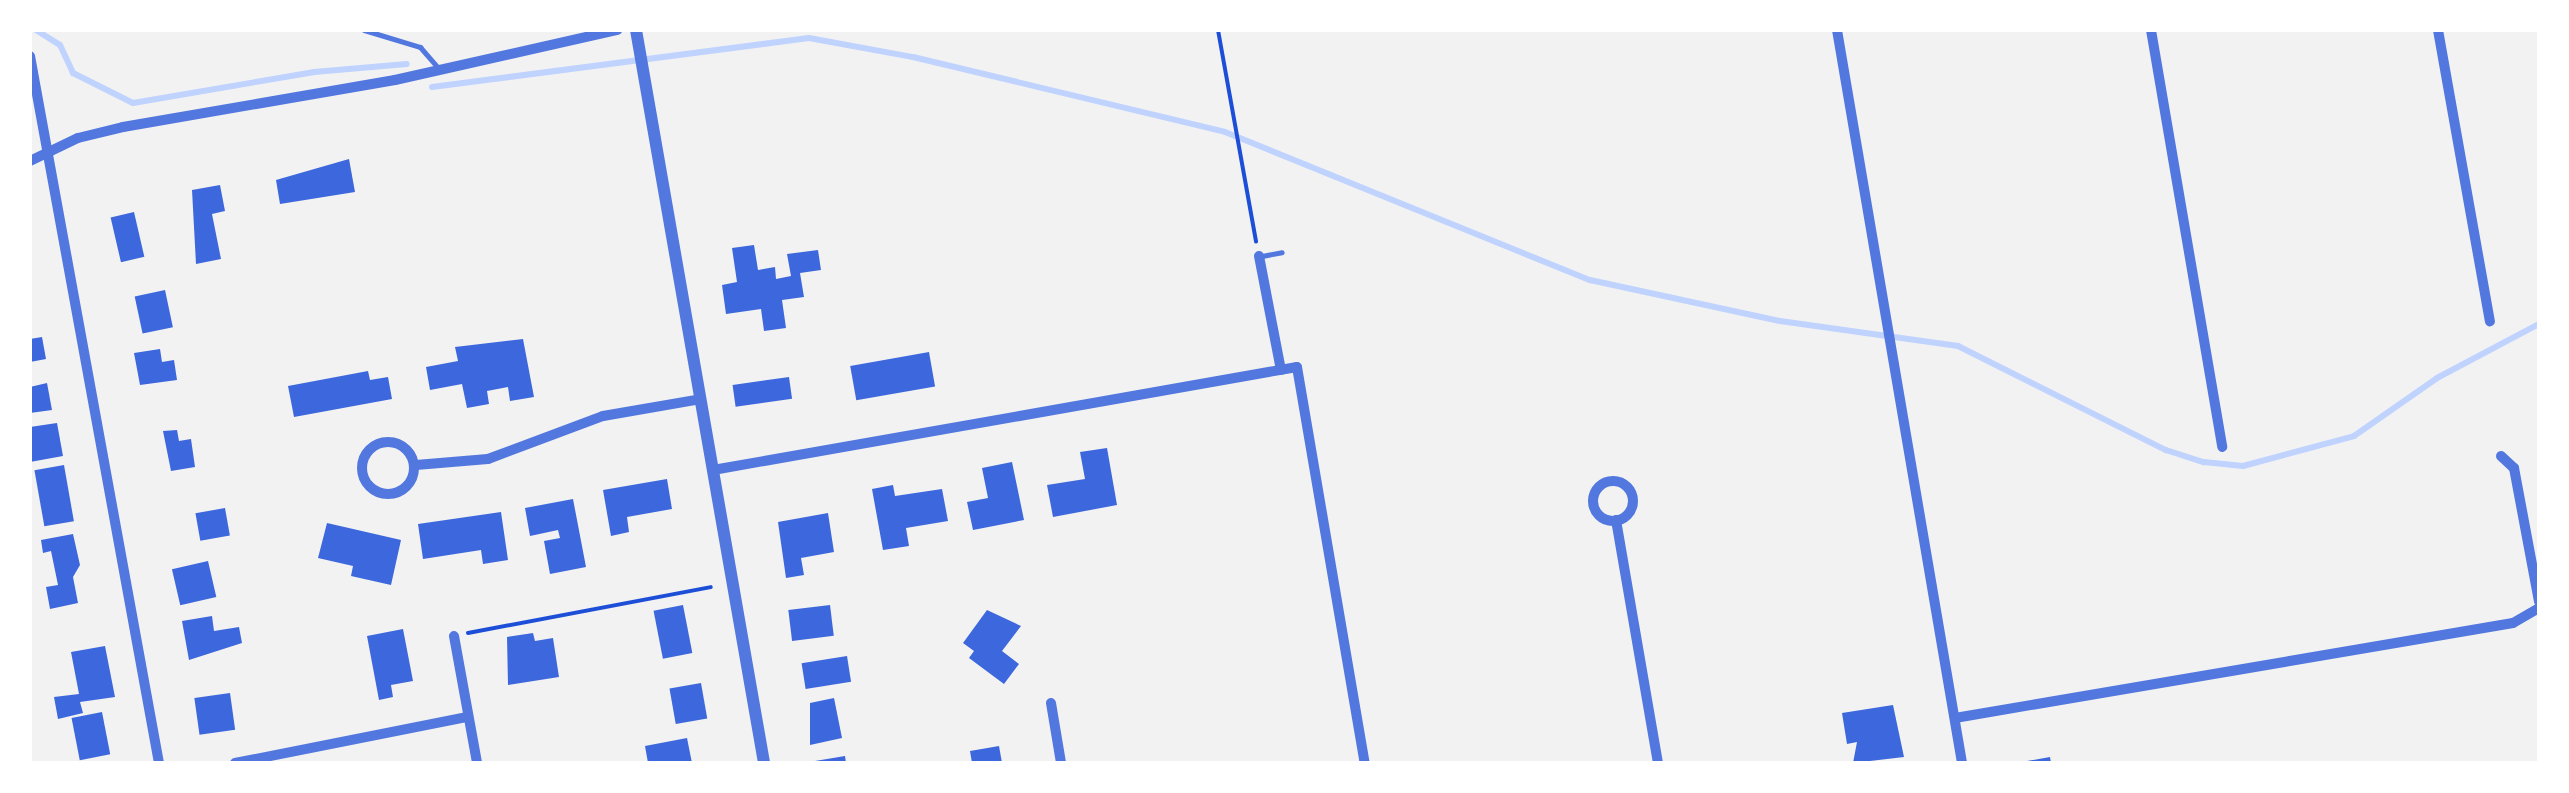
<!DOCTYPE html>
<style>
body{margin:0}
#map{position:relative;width:2569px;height:793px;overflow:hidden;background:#f2f2f2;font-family:Commissioner,sans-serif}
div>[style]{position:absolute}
.stream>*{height:6px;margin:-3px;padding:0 3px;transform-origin:3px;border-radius:3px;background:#bfd3fe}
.building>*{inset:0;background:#3d67dc;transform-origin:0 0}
.path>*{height:4px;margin:-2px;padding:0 2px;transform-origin:2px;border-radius:2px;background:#1d4ed8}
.service>*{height:5px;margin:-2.5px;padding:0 2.5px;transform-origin:2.5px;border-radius:2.5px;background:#5277de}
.minor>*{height:10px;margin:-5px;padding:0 5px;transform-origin:5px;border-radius:5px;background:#5277de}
.minor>.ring{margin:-5px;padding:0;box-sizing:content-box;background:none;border:10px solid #5277de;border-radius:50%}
.tertiary>*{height:12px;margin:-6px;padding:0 6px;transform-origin:6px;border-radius:6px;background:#5277de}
span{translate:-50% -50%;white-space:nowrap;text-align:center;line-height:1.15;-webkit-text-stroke:10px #fff;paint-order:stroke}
.frame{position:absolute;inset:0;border:32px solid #fff;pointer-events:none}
</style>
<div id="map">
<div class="stream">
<div style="left:36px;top:30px;width:28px;rotate:32deg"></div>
<div style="left:60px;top:45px;width:31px;rotate:65deg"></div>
<div style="left:73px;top:73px;width:67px;rotate:26.6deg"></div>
<div style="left:133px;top:103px;width:184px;rotate:-9.7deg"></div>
<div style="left:314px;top:72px;width:93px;rotate:-4.9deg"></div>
<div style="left:432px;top:87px;width:380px;rotate:-7.4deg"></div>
<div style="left:809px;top:38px;width:106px;rotate:10.4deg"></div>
<div style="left:913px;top:57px;width:321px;rotate:13.5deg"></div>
<div style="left:1225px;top:132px;width:394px;rotate:22.1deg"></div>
<div style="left:1590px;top:280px;width:194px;rotate:12.2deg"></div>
<div style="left:1780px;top:321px;width:180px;rotate:8deg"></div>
<div style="left:1958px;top:346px;width:233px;rotate:26.6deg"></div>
<div style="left:2166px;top:450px;width:40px;rotate:18deg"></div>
<div style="left:2204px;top:462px;width:39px;rotate:6deg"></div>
<div style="left:2243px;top:466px;width:115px;rotate:-15.1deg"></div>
<div style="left:2354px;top:436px;width:101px;rotate:-34.9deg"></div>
<div style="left:2437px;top:378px;width:115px;rotate:-27.9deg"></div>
</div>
<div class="building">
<div style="clip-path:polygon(349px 159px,355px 192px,280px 204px,276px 180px)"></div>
<div style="clip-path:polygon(220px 185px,225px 211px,212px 214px,221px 259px,196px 264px,192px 190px)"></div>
<div style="left:134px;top:212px;width:46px;height:24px;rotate:77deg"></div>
<div style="clip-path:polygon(754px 245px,758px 270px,775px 267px,776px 279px,791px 276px,787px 254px,818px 250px,821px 270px,800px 273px,804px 297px,782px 300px,786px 328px,764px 331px,761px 309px,726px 314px,722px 285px,737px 282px,732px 248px)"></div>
<div style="left:165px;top:290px;width:38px;height:31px;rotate:78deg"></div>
<div style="clip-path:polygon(42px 337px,46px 359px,30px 362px,30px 339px)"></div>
<div style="clip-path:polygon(523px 339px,534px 397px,510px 401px,508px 387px,487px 391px,489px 404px,467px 408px,462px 384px,430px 390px,426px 367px,458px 361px,455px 347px)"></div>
<div style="clip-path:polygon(160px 349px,162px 362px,174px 360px,177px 380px,140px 385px,134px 353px)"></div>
<div style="left:929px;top:352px;width:35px;height:80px;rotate:80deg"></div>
<div style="clip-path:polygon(368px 371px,370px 380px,388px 377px,392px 399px,294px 417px,288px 386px)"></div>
<div style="left:789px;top:377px;width:22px;height:57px;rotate:82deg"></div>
<div style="clip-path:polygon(47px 383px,52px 410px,30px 413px,30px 387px)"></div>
<div style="clip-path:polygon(57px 423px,63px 456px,30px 462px,30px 427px)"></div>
<div style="clip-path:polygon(177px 430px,179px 441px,191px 439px,195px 467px,171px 471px,163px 431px)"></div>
<div style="clip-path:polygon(1107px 448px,1117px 505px,1053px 517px,1047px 485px,1085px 479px,1080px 452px)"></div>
<div style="clip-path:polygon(1012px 462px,1024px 520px,973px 530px,967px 502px,988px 498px,982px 468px)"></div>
<div style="left:64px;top:465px;width:57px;height:30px;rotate:80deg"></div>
<div style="clip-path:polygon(667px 479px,672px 509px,627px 517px,629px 532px,611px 536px,603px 490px)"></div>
<div style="clip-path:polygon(893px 485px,895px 496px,942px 489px,948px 521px,906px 528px,909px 546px,883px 550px,872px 489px)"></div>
<div style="clip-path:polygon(573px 499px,586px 567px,550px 574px,544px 541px,560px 538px,558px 530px,530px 536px,525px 508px)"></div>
<div style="left:225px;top:508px;width:28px;height:30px;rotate:80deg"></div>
<div style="clip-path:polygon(501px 512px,508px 560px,483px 564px,481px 550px,423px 559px,418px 524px)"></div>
<div style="clip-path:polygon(828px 513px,834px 552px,801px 558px,804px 575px,786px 578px,778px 522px)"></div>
<div style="clip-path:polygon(327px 523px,401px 540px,391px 585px,351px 576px,353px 566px,318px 558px)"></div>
<div style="clip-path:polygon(73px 534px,80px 565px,73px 577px,78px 603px,50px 609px,46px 587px,58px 585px,51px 551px,43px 553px,41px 540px)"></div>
<div style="left:208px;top:561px;width:37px;height:37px;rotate:77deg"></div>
<div style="left:683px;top:605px;width:49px;height:30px;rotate:79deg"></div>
<div style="left:830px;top:605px;width:31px;height:42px;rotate:83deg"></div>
<div style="clip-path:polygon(987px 610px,1021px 626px,1002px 651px,1019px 664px,1004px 684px,969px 658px,974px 651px,963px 643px)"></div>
<div style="clip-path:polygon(212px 616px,214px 631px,239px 627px,242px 643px,189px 660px,182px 621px)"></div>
<div style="clip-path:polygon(403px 629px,413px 681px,391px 685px,393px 697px,379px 700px,367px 636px)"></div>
<div style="clip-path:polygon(533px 633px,535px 641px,553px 638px,559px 677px,508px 685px,507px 637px)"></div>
<div style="clip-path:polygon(105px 646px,115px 697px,80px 702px,83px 713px,58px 719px,54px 697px,79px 694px,71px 652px)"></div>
<div style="left:847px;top:656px;width:26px;height:46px;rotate:81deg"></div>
<div style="left:701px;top:683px;width:36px;height:32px;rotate:80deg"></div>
<div style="left:230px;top:693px;width:37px;height:36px;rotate:82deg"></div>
<div style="clip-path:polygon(834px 698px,842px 738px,810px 745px,810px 703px)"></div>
<div style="clip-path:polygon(1893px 705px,1904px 757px,1853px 763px,1857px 742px,1847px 744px,1842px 713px)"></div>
<div style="left:102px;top:712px;width:43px;height:31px;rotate:79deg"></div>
<div style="clip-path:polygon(687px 738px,692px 763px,648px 763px,645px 746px)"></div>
<div style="clip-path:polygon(999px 746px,1002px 763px,972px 763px,970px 751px)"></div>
<div style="clip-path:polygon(845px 756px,846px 763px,815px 763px,815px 761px)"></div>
<div style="clip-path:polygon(2050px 757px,2051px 763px,2027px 763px,2027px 761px)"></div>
</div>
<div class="path">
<div style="left:1218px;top:30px;width:215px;rotate:79.8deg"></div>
<div style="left:468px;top:633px;width:247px;rotate:-10.7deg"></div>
</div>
<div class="service">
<div style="left:364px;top:30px;width:59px;rotate:16.9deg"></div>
<div style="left:420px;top:47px;width:28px;rotate:49deg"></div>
<div style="left:1262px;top:256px;width:20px;rotate:-11deg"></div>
</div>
<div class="minor">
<div style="left:1837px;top:30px;width:744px;rotate:80.32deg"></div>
<div style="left:2151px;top:30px;width:423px;rotate:80.3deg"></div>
<div style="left:2438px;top:30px;width:296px;rotate:79.9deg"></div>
<div style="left:30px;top:56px;width:719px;rotate:79.66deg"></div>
<div style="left:30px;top:161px;width:53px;rotate:-25.6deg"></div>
<div style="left:78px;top:138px;width:46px;rotate:-13.7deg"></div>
<div style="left:123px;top:127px;width:276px;rotate:-9.8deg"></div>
<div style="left:395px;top:80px;width:228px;rotate:-12.7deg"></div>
<div style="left:1259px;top:256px;width:116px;rotate:79.1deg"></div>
<div class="ring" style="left:362px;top:442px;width:42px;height:42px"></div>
<div style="left:2501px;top:456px;width:18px;rotate:43deg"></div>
<div style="left:2514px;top:468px;width:136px;rotate:79.4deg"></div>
<div style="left:416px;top:465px;width:72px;rotate:-4.8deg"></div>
<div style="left:488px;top:459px;width:123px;rotate:-20.5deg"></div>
<div style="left:603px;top:416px;width:99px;rotate:-9.8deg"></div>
<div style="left:713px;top:470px;width:593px;rotate:-10deg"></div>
<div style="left:1297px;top:367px;width:402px;rotate:80.3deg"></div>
<div class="ring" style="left:1593px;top:481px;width:30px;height:30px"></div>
<div style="left:1616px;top:520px;width:247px;rotate:80.2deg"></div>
<div style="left:454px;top:636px;width:129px;rotate:79.7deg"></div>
<div style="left:1051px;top:703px;width:61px;rotate:80.5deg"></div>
<div style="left:1955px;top:718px;width:566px;rotate:-9.66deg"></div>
<div style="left:2513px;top:623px;width:30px;rotate:-30deg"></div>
<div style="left:235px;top:763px;width:237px;rotate:-11.2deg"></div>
</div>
<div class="tertiary">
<div style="left:636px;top:30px;width:744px;rotate:80.09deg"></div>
</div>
<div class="frame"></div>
</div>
